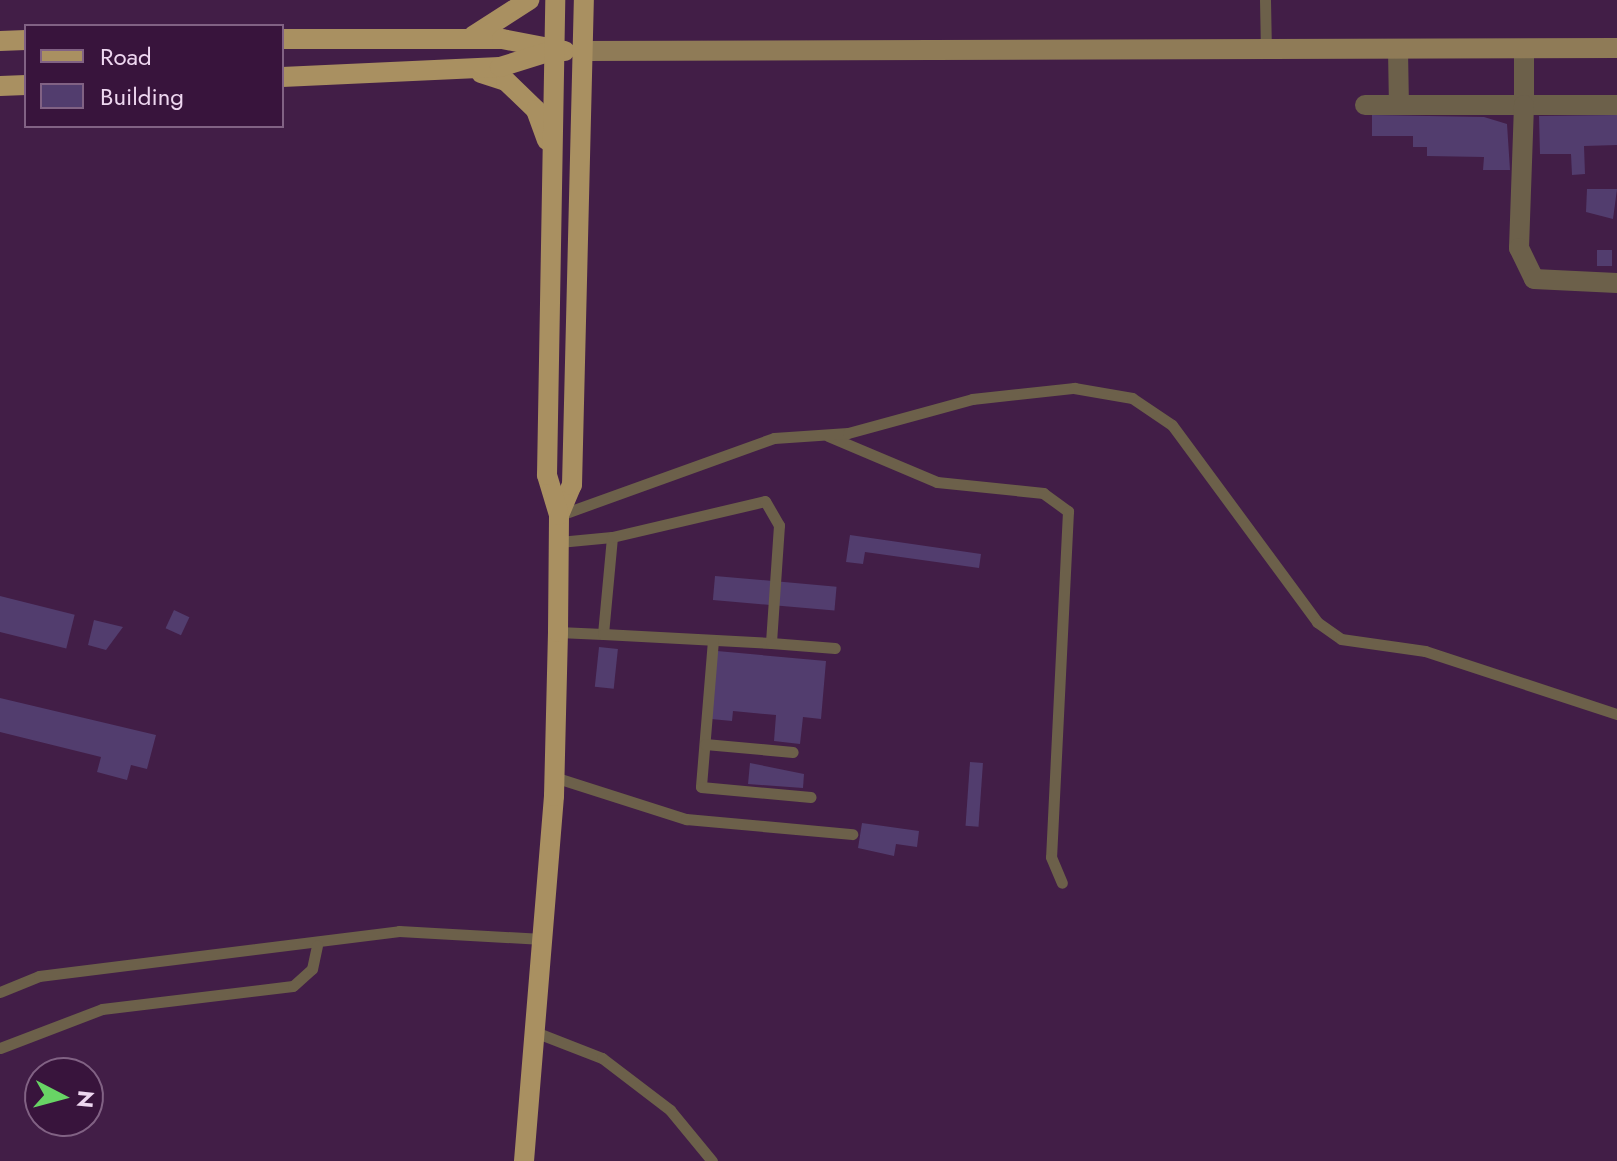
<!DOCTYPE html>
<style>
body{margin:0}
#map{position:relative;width:1617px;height:1161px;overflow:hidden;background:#421e47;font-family:Jost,sans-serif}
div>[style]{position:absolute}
.building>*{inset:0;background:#523d6e;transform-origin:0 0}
.service>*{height:11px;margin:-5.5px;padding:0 5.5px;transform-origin:5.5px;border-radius:5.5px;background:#6c604a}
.minor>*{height:20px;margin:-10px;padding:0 10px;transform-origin:10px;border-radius:10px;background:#6c604a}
.secondary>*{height:20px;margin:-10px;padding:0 10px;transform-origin:10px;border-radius:10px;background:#8f7b57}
.primary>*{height:20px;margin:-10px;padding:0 10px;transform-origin:10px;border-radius:10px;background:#a99061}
span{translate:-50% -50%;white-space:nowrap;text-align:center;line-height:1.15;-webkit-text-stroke:7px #38143c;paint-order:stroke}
.legend{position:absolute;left:24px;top:24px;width:260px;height:104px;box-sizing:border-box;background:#38143c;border:2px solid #816284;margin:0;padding:10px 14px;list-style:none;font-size:24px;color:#eed7f0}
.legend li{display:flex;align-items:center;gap:16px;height:40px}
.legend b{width:40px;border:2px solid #816284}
.north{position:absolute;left:24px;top:1057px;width:80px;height:80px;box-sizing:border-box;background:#38143c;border:2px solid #816284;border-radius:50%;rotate:96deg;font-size:22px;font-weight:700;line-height:32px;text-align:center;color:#eed7f0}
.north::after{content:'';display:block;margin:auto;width:28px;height:36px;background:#68d465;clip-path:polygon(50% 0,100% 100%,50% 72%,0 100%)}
</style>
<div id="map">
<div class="building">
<div style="clip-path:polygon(1372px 115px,1484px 117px,1507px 124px,1510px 170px,1483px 170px,1484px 157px,1427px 156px,1427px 147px,1413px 147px,1413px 136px,1372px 136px)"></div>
<div style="clip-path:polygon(1617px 115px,1617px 145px,1584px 146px,1585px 174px,1572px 175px,1571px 154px,1540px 154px,1539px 116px)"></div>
<div style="clip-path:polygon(1587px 189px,1617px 189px,1613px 219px,1586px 212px)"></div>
<div style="left:1597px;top:250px;width:15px;height:16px"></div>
<div style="clip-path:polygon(850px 535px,981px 554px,979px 568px,865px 552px,863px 564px,846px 562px)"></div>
<div style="left:715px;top:576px;width:122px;height:24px;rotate:5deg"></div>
<div style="left:0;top:596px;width:77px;height:35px;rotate:14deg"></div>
<div style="left:174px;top:610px;width:17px;height:20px;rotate:25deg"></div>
<div style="clip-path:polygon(94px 620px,123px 627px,106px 650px,88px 645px)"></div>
<div style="left:599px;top:647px;width:19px;height:40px;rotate:6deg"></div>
<div style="clip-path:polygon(717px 651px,826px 661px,821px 719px,803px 717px,800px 744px,774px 741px,776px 715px,733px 711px,732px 721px,711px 719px)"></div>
<div style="clip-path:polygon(0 698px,156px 735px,147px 769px,131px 765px,127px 780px,97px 772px,101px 757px,0 732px)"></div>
<div style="left:970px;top:762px;width:13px;height:64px;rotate:4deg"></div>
<div style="clip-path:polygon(750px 763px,804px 774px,803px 788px,748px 784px)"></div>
<div style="clip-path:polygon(862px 823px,919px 831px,917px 847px,896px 844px,894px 856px,858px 848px)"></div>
</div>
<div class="service">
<div style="left:1265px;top:0;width:51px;rotate:88.9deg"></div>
<div style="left:828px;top:436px;width:118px;rotate:22.9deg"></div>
<div style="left:937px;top:482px;width:107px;rotate:5.9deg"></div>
<div style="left:1043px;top:493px;width:31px;rotate:36deg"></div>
<div style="left:1068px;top:511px;width:346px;rotate:92.8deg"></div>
<div style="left:1051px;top:857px;width:28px;rotate:67deg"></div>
<div style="left:560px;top:515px;width:227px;rotate:-19.8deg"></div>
<div style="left:774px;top:438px;width:74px;rotate:-3.9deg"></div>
<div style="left:848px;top:433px;width:129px;rotate:-15.3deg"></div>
<div style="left:972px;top:399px;width:103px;rotate:-6.2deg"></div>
<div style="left:1074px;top:388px;width:59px;rotate:9.8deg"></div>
<div style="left:1132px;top:398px;width:48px;rotate:34deg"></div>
<div style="left:1172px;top:425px;width:245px;rotate:53.6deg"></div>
<div style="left:1317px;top:622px;width:29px;rotate:35deg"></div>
<div style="left:1341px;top:639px;width:85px;rotate:8.1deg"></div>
<div style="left:1425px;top:651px;width:202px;rotate:18.2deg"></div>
<div style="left:559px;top:542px;width:53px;rotate:-5.4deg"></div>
<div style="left:558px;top:632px;width:45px;rotate:2.5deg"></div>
<div style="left:603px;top:634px;width:97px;rotate:-84.7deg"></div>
<div style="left:612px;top:537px;width:157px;rotate:-13.2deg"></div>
<div style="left:765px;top:501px;width:28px;rotate:60deg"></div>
<div style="left:779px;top:525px;width:118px;rotate:93.9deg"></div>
<div style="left:771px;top:643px;width:168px;rotate:-176.9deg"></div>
<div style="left:713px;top:640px;width:147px;rotate:94.7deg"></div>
<div style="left:701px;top:787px;width:110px;rotate:5.2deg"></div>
<div style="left:771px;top:643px;width:64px;rotate:4.5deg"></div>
<div style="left:705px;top:744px;width:88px;rotate:5.2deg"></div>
<div style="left:554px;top:777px;width:139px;rotate:17.7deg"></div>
<div style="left:686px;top:819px;width:167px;rotate:5.2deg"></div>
<div style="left:0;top:992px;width:42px;rotate:-22.3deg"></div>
<div style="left:39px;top:976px;width:363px;rotate:-7.1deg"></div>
<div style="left:399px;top:931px;width:144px;rotate:3.2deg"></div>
<div style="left:535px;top:1032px;width:72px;rotate:21.2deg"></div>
<div style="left:602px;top:1058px;width:86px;rotate:37.4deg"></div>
<div style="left:670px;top:1110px;width:66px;rotate:50.5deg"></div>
<div style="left:0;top:1048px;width:109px;rotate:-20.9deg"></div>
<div style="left:102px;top:1009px;width:192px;rotate:-6.9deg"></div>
<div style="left:293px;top:986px;width:25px;rotate:-42deg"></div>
<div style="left:312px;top:969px;width:24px;rotate:-78deg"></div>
</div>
<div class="minor">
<div style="left:1398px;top:50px;width:55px;rotate:89deg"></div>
<div style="left:1365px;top:105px;width:159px"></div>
<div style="left:1524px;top:105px;width:55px;rotate:-90deg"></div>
<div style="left:1617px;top:105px;width:93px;rotate:180deg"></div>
<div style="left:1524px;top:105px;width:143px;rotate:92deg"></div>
<div style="left:1519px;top:248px;width:34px;rotate:64deg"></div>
<div style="left:1534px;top:279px;width:83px;rotate:2.8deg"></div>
</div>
<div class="secondary">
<div style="left:582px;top:51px;width:1035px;rotate:-0.17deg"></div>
</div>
<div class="primary">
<div style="left:473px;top:36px;width:67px;rotate:-32.7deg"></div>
<div style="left:282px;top:39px;width:220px"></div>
<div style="left:502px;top:39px;width:64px;rotate:10.8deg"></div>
<div style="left:0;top:41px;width:26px;rotate:-2deg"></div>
<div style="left:481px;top:73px;width:26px;rotate:18deg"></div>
<div style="left:506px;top:81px;width:42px;rotate:44deg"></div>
<div style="left:536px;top:110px;width:32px;rotate:70deg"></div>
<div style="left:282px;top:77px;width:218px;rotate:-2.6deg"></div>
<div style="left:500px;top:67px;width:53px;rotate:-17.4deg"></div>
<div style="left:0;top:86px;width:26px;rotate:-2deg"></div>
<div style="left:559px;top:515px;width:33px;rotate:-67deg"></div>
<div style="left:572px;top:485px;width:485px;rotate:-88.6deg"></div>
<div style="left:524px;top:1161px;width:366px;rotate:-85.3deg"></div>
<div style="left:554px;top:796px;width:164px;rotate:-88.6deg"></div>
<div style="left:558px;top:632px;width:117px;rotate:-89.5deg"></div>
<div style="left:559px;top:515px;width:42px;rotate:-106.7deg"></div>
<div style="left:547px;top:475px;width:475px;rotate:-89deg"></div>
</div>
<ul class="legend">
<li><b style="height:10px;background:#a99061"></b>Road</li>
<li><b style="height:22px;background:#523d6e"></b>Building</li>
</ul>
<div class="north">N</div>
</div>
